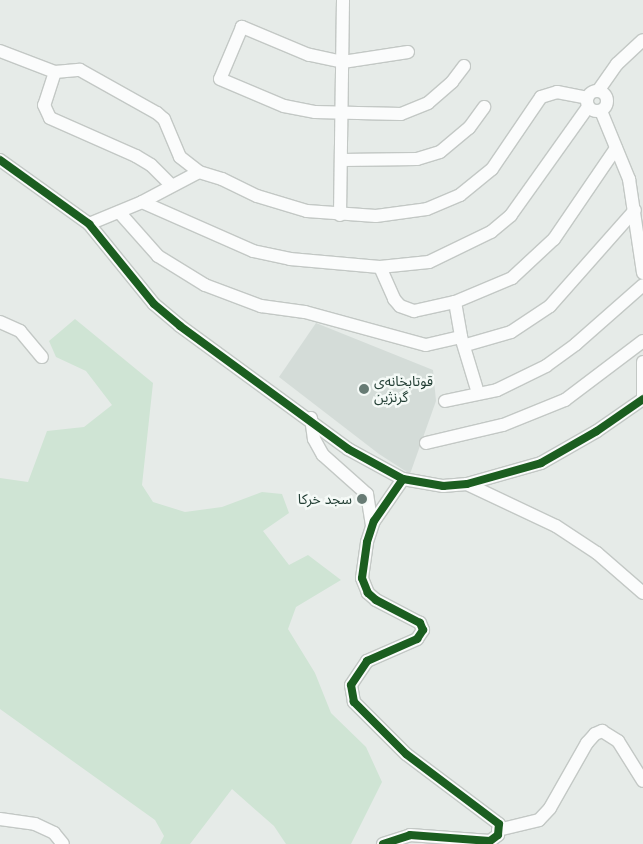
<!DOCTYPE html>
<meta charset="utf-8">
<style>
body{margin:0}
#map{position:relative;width:643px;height:844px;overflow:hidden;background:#e6ebe8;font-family:Arial,"Noto Sans Arabic",sans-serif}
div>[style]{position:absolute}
.built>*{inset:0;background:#d4dcd8}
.green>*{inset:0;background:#cfe4d4}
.roads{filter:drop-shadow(1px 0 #c3c8c5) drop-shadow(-1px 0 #c3c8c5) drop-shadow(0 1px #c3c8c5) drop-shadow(0 -1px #c3c8c5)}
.minor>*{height:12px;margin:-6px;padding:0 6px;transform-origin:6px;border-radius:6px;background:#fbfcfc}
.minor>.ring{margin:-6px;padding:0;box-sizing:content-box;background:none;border:12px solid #fbfcfc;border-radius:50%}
.cycleway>*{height:8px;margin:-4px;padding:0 4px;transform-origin:4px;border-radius:4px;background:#1b5e20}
.dots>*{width:14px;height:14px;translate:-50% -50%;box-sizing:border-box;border:2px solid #f5faf7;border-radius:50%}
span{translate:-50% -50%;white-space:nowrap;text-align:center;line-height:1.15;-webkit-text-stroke:5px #f5faf7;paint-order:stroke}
.poi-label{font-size:14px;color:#233f35}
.left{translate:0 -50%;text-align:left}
.right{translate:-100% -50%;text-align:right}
</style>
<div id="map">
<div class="built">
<div style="clip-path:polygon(316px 323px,433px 370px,436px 401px,410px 474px,379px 454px,279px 377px)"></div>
</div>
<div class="green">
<div style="clip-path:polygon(75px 319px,153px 383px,142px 485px,153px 502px,185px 512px,222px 507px,262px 492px,282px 494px,289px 513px,263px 531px,289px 565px,308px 555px,341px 580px,296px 607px,288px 629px,315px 673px,331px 713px,366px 747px,382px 782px,351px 844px,286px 844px,274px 826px,232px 789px,190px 844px,160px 844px,164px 836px,155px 820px,0 709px,0 478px,28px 482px,47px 431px,84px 427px,112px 405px,86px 371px,56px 357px,49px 341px)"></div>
</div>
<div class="roads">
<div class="minor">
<div style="left:0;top:51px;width:59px;rotate:20.9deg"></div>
<div style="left:55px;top:72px;width:25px;rotate:-5deg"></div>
<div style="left:80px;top:70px;width:88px;rotate:29.2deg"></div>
<div style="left:157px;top:113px;width:9px;rotate:41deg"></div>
<div style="left:164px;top:119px;width:41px;rotate:67.2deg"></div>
<div style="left:180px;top:157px;width:24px;rotate:38deg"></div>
<div style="left:408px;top:52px;width:66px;rotate:171.3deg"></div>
<div style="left:343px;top:62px;width:35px;rotate:-168deg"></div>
<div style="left:309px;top:55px;width:73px;rotate:-157.3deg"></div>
<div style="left:242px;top:27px;width:56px;rotate:112.9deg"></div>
<div style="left:220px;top:79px;width:69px;rotate:22.9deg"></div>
<div style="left:284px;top:106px;width:32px;rotate:11deg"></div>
<div style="left:315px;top:112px;width:86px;rotate:1.3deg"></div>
<div style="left:401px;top:114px;width:29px;rotate:-22deg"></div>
<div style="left:428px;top:103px;width:32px;rotate:-41deg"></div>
<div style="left:452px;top:82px;width:20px;rotate:-53deg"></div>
<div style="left:55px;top:72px;width:35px;rotate:108deg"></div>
<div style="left:44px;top:105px;width:14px;rotate:65deg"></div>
<div style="left:50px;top:118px;width:94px;rotate:23.8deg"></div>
<div style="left:136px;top:156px;width:17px;rotate:31deg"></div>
<div style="left:151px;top:165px;width:28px;rotate:45deg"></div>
<div class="ring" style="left:587px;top:91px;width:8px;height:8px"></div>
<div style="left:598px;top:91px;width:33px;rotate:-55deg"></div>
<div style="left:617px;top:64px;width:35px;rotate:-43deg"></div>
<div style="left:601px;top:111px;width:74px;rotate:67.6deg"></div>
<div style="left:629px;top:179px;width:95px;rotate:81.5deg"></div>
<div style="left:0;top:160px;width:110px;rotate:35.7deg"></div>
<div style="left:89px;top:224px;width:103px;rotate:50.9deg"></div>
<div style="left:154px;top:304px;width:34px;rotate:40deg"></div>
<div style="left:180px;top:326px;width:208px;rotate:36.2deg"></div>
<div style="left:348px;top:449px;width:63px;rotate:28.6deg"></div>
<div style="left:403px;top:479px;width:41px;rotate:9.9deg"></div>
<div style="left:443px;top:486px;width:24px;rotate:-5deg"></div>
<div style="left:467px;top:484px;width:77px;rotate:-15.8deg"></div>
<div style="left:541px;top:463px;width:64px;rotate:-29.7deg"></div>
<div style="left:597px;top:431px;width:56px;rotate:-34.8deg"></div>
<div style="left:342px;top:160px;width:75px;rotate:-0.8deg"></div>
<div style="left:417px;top:159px;width:24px;rotate:-17deg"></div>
<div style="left:440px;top:152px;width:38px;rotate:-40deg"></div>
<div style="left:469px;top:128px;width:26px;rotate:-54deg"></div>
<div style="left:142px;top:202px;width:121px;rotate:23.8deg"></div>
<div style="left:253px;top:251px;width:38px;rotate:12deg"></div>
<div style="left:290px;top:259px;width:90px;rotate:5.1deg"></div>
<div style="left:380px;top:267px;width:49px;rotate:-5.8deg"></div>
<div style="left:429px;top:262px;width:69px;rotate:-25.8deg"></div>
<div style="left:491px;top:232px;width:26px;rotate:-40deg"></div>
<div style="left:511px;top:215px;width:133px;rotate:-54.5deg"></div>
<div style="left:119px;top:212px;width:59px;rotate:48.4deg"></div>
<div style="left:158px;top:256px;width:55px;rotate:31.7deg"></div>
<div style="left:205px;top:285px;width:60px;rotate:20.6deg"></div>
<div style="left:261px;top:306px;width:44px;rotate:7.8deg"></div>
<div style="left:305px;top:312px;width:125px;rotate:15.3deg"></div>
<div style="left:426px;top:345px;width:36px;rotate:-13deg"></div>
<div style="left:340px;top:215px;width:215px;rotate:-89.2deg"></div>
<div style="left:89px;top:224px;width:57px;rotate:-22.5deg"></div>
<div style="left:142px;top:202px;width:64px;rotate:-27.8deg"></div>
<div style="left:199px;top:172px;width:24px;rotate:17deg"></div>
<div style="left:222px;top:179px;width:39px;rotate:26deg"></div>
<div style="left:257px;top:196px;width:52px;rotate:16.7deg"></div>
<div style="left:307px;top:211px;width:69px;rotate:4.1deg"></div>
<div style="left:376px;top:216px;width:51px;rotate:-7.8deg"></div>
<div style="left:427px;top:209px;width:36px;rotate:-23deg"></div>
<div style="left:460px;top:195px;width:41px;rotate:-39.1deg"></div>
<div style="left:492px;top:169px;width:87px;rotate:-55.8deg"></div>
<div style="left:541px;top:97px;width:17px;rotate:-17deg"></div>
<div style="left:557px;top:92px;width:31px;rotate:11deg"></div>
<div style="left:380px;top:267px;width:35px;rotate:66deg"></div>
<div style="left:394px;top:299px;width:9px;rotate:49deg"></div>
<div style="left:400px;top:306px;width:15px;rotate:20deg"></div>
<div style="left:414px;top:311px;width:42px;rotate:-12.4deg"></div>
<div style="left:455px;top:302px;width:62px;rotate:-22.8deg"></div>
<div style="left:512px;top:278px;width:57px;rotate:-42.9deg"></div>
<div style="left:554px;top:239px;width:110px;rotate:-55.7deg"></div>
<div style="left:455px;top:302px;width:36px;rotate:80deg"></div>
<div style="left:461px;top:337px;width:59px;rotate:73.1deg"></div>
<div style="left:0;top:322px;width:22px;rotate:24deg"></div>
<div style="left:20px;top:331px;width:34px;rotate:50deg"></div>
<div style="left:466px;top:345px;width:47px;rotate:-16.1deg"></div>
<div style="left:511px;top:332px;width:47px;rotate:-33.7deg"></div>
<div style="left:550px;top:306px;width:128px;rotate:-48.5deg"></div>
<div style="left:643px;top:399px;width:37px;rotate:-90deg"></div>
<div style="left:445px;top:401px;width:53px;rotate:-11.9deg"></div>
<div style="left:497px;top:390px;width:55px;rotate:-26.1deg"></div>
<div style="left:546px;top:366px;width:37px;rotate:-36deg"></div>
<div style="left:576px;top:344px;width:89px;rotate:-41.4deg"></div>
<div style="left:311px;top:418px;width:21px;rotate:82deg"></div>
<div style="left:314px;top:439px;width:18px;rotate:61deg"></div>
<div style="left:323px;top:455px;width:59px;rotate:41.6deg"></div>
<div style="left:367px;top:494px;width:31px;rotate:81deg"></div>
<div style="left:426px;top:443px;width:79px;rotate:-13.2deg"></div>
<div style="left:503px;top:425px;width:67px;rotate:-22deg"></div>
<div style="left:565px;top:400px;width:98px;rotate:-37.1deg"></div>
<div style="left:467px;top:484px;width:98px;rotate:25.3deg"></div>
<div style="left:556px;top:526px;width:49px;rotate:33.4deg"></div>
<div style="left:597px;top:553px;width:61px;rotate:41deg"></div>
<div style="left:0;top:819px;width:35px;rotate:8deg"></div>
<div style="left:35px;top:824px;width:21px;rotate:25deg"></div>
<div style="left:54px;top:833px;width:14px;rotate:51deg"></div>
<div style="left:498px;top:830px;width:42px;rotate:-13.7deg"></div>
<div style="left:539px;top:820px;width:16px;rotate:-47deg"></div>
<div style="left:550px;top:808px;width:75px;rotate:-60.4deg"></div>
<div style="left:587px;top:743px;width:12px;rotate:-48deg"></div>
<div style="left:595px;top:734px;width:8px;rotate:-23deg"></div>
<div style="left:602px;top:731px;width:19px;rotate:32deg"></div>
<div style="left:618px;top:741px;width:47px;rotate:58deg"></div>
<div style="left:383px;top:844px;width:28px;rotate:-18deg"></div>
<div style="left:410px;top:835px;width:80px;rotate:4.3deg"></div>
<div style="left:490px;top:841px;width:10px;rotate:-37deg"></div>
<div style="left:498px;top:835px;width:11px;rotate:-85deg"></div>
<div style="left:499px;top:824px;width:116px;rotate:-143deg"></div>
<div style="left:406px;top:754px;width:74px;rotate:-135deg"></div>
<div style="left:354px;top:702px;width:17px;rotate:-100deg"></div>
<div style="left:351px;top:685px;width:29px;rotate:-56deg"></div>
<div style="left:367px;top:661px;width:55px;rotate:-23.7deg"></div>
<div style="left:417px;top:639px;width:11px;rotate:-56deg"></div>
<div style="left:423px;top:630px;width:8px;rotate:-113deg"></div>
<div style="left:420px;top:623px;width:50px;rotate:-152.4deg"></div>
<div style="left:376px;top:600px;width:11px;rotate:-139deg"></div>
<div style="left:368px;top:593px;width:16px;rotate:-112deg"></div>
<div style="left:362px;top:578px;width:36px;rotate:-82deg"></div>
<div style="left:367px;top:542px;width:22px;rotate:-72deg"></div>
<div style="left:374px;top:521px;width:51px;rotate:-55.4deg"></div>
</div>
</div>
<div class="cycleway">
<div style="left:0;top:160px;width:110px;rotate:35.7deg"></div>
<div style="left:89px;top:224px;width:103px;rotate:50.9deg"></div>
<div style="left:154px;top:304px;width:34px;rotate:40deg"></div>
<div style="left:180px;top:326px;width:208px;rotate:36.2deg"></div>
<div style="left:348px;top:449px;width:63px;rotate:28.6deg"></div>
<div style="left:403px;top:479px;width:41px;rotate:9.9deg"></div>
<div style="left:443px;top:486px;width:24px;rotate:-5deg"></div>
<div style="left:467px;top:484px;width:77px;rotate:-15.8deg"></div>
<div style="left:541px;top:463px;width:64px;rotate:-29.7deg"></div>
<div style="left:597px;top:431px;width:56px;rotate:-34.8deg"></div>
<div style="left:383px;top:844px;width:28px;rotate:-18deg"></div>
<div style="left:410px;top:835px;width:80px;rotate:4.3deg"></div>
<div style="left:490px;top:841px;width:10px;rotate:-37deg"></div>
<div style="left:498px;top:835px;width:11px;rotate:-85deg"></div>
<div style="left:499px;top:824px;width:116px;rotate:-143deg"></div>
<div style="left:406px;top:754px;width:74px;rotate:-135deg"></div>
<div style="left:354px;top:702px;width:17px;rotate:-100deg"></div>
<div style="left:351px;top:685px;width:29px;rotate:-56deg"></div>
<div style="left:367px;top:661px;width:55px;rotate:-23.7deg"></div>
<div style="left:417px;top:639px;width:11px;rotate:-56deg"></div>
<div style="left:423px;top:630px;width:8px;rotate:-113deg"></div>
<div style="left:420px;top:623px;width:50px;rotate:-152.4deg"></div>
<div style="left:376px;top:600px;width:11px;rotate:-139deg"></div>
<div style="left:368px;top:593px;width:16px;rotate:-112deg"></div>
<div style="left:362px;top:578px;width:36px;rotate:-82deg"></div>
<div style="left:367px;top:542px;width:22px;rotate:-72deg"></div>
<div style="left:374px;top:521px;width:51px;rotate:-55.4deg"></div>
</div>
<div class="dots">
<div style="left:364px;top:389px;background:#677b74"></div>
<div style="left:362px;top:499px;background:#677b74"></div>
</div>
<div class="poi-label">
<span class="left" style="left:374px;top:389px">قوتابخانەی<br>گرنژین</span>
<span class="right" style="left:352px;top:499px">سجد خركا</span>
</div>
</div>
